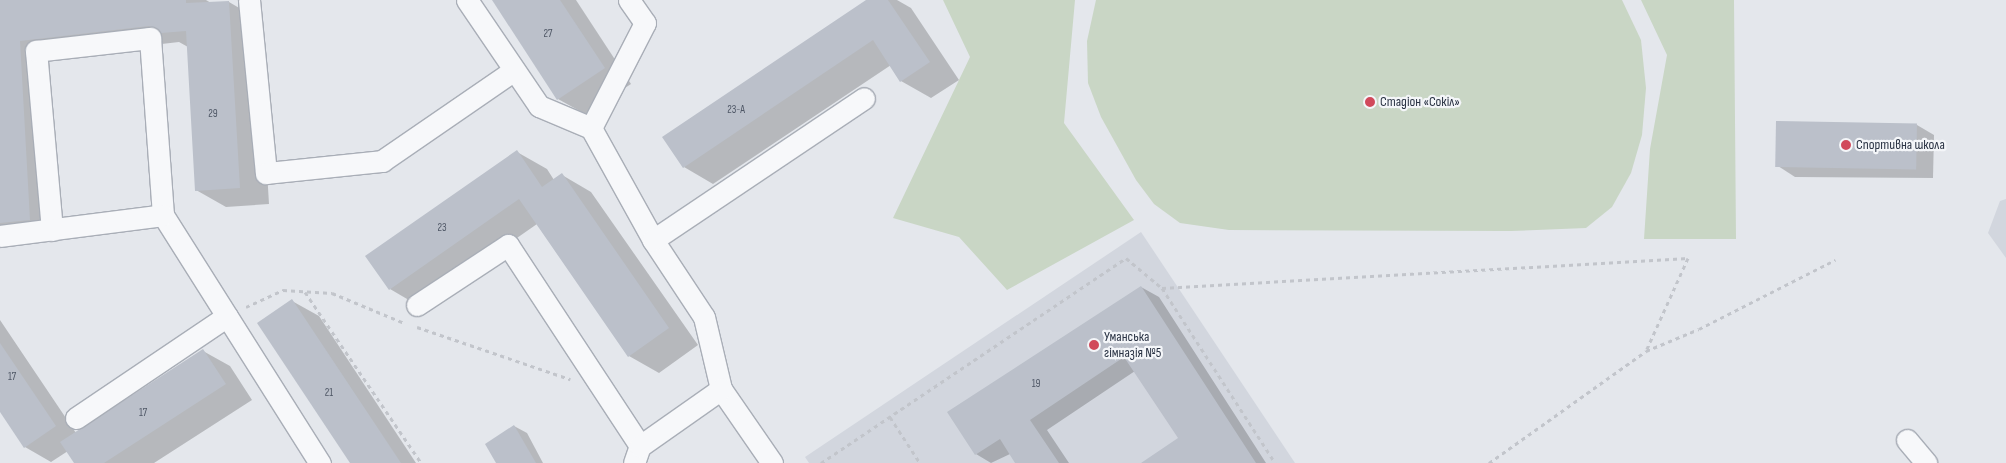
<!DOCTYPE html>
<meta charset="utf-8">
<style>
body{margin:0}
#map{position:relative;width:2006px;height:463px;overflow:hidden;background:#e4e7ec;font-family:"Sofia Sans Condensed",sans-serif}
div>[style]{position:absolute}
.built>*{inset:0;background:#d2d6de}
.green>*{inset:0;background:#c9d6c5}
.shadow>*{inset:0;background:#0003}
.building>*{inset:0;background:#bbc0ca;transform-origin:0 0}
.path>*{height:3px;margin-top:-1.5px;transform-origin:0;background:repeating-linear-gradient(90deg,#c2c5cb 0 4px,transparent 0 8px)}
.roads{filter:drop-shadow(1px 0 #a9aeb7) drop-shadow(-1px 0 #a9aeb7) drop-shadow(0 1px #a9aeb7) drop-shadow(0 -1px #a9aeb7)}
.minor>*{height:21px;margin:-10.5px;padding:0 10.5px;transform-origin:10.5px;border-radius:10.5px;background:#f7f8fa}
.dots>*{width:14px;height:14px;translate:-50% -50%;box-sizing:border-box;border:2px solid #f4f6f9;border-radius:50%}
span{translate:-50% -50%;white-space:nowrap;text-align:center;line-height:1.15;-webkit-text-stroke:4.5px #f4f6f9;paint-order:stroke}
.number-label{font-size:11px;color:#4f5766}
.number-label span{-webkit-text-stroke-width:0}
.poi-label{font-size:14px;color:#2b3445}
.left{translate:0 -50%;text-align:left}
</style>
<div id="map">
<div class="built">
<div style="clip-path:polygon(2006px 199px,2006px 258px,1988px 233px,2000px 201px)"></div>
<div style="clip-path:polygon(1141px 232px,1295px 463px,809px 463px,805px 457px)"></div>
</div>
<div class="green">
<div style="clip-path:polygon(943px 0,1075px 0,1064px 123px,1134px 220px,1007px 290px,959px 237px,893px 218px,970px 57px)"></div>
<div style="clip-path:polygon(1096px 0,1622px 0,1641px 40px,1646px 88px,1642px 135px,1631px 173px,1612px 207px,1586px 228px,1511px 231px,1229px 230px,1180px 223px,1154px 204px,1136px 180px,1101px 117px,1088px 83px,1087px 41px)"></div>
<div style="clip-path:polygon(1641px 0,1734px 0,1736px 239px,1644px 239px,1650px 149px,1667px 55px)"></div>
</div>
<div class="shadow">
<div style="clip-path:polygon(0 0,206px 0,211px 3px,229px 2px,258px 19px,269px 204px,226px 207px,196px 190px,188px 47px,179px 42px,49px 57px,59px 236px,29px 240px,16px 246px,0 236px)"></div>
<div style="clip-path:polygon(494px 0,576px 0,631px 84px,585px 114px,558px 99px)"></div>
<div style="clip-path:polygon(868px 0,897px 0,911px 8px,959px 80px,931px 98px,901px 81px,891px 65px,713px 184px,684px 167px)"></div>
<div style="clip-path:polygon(1917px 125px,1934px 135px,1933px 178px,1795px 177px,1778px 166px)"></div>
<div style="clip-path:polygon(517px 152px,547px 169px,554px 180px,562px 175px,591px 192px,698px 345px,659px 373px,629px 356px,537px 224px,419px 306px,390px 289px)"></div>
<div style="clip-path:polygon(1141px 287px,1159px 297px,1266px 463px,1143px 463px,1180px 438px,1135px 371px,1047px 430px,1069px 463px,1016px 463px,1010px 454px,991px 463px,976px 454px)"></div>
<div style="clip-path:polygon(292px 301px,319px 316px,416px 463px,351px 463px)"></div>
<div style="clip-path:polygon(0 320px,76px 433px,203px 351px,230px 366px,252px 400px,154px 463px,75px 463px,68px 451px,51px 462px,25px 447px,0 410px)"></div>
<div style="clip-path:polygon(514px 426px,527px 433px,543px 463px,497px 463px)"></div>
</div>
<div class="building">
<div style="clip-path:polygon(0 0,186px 0,186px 3px,229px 1px,240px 188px,195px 191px,186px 31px,161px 33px,149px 26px,20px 41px,30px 220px,0 223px)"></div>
<div style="clip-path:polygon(492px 0,560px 0,605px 68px,557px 100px)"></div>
<div style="clip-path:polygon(866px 0,888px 0,930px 62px,900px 82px,873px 40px,683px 168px,662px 137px)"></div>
<div style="left:1776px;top:121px;width:141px;height:46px;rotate:1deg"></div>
<div style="clip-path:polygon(517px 150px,542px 187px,562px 173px,669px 328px,628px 357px,519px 199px,389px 290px,365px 256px)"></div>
<div style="clip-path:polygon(1141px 286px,1256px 463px,1141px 463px,1178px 438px,1124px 357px,1030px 420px,1059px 463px,1015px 463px,1000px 439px,975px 455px,947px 412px)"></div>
<div style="clip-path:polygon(292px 299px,401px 463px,350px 463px,257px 323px)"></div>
<div style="clip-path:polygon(0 343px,56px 426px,24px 448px,0 412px)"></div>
<div style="clip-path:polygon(203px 349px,226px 384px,104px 463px,74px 463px,60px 442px)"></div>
<div style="clip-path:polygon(514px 425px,536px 463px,496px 463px,485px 444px)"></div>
</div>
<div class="path">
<div style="left:1162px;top:288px;width:527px;rotate:-3.26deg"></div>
<div style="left:1688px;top:258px;width:102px;rotate:114.3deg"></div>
<div style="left:305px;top:292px;width:207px;rotate:55.8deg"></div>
<div style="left:246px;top:307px;width:41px;rotate:-24.7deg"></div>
<div style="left:283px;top:290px;width:49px;rotate:3.5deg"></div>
<div style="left:332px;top:293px;width:78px;rotate:22.6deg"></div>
<div style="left:417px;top:327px;width:162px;rotate:18.8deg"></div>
<div style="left:890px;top:417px;width:55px;rotate:56.9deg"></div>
<div style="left:821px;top:463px;width:367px;rotate:-33.9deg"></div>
<div style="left:1126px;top:258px;width:47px;rotate:39.8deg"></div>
<div style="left:1162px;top:288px;width:208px;rotate:57.1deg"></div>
<div style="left:1489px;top:463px;width:193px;rotate:-35.5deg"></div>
<div style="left:1646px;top:351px;width:57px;rotate:-22.5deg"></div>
<div style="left:1699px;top:329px;width:153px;rotate:-26.9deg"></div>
</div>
<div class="roads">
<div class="minor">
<div style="left:249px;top:0;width:174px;rotate:84.4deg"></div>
<div style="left:266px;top:173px;width:117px;rotate:-5.9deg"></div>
<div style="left:382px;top:161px;width:159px;rotate:-34.5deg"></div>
<div style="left:467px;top:0;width:128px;rotate:55.8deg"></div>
<div style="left:539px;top:106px;width:56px;rotate:22.9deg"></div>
<div style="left:591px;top:128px;width:128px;rotate:61deg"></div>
<div style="left:653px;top:240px;width:92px;rotate:56.5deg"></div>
<div style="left:704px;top:317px;width:74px;rotate:76.7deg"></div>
<div style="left:721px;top:389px;width:90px;rotate:55.4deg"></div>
<div style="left:591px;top:128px;width:118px;rotate:-62.8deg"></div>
<div style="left:645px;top:23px;width:28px;rotate:-125deg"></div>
<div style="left:52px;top:230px;width:180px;rotate:-95.1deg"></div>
<div style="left:36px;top:51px;width:115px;rotate:-6.5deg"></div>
<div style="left:150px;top:38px;width:177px;rotate:85.8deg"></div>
<div style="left:163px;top:215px;width:294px;rotate:57.7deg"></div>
<div style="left:0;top:236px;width:164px;rotate:-7.3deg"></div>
<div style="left:653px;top:240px;width:254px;rotate:-33.9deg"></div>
<div style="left:417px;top:305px;width:109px;rotate:-33.4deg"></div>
<div style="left:508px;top:245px;width:240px;rotate:56.7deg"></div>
<div style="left:76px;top:418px;width:182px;rotate:-34deg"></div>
<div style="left:1907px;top:440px;width:30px;rotate:50deg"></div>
<div style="left:634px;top:463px;width:18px;rotate:-71deg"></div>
<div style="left:640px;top:446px;width:99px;rotate:-35.1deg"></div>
</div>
</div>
<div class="dots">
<div style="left:1370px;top:102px;background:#d1495b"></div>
<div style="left:1846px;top:145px;background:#d1495b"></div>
<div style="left:1094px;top:345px;background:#d1495b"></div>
</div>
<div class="number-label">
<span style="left:548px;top:34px">27</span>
<span style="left:736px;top:110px">23-А</span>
<span style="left:213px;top:114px">29</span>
<span style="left:442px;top:228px">23</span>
<span style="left:12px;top:377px">17</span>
<span style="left:1036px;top:384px">19</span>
<span style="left:329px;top:393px">21</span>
<span style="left:143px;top:413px">17</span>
</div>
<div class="poi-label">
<span class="left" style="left:1380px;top:102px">Стадіон «Сокіл»</span>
<span class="left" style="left:1856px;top:145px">Спортивна школа</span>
<span class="left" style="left:1104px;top:345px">Уманська<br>гімназія №5</span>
</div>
</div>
